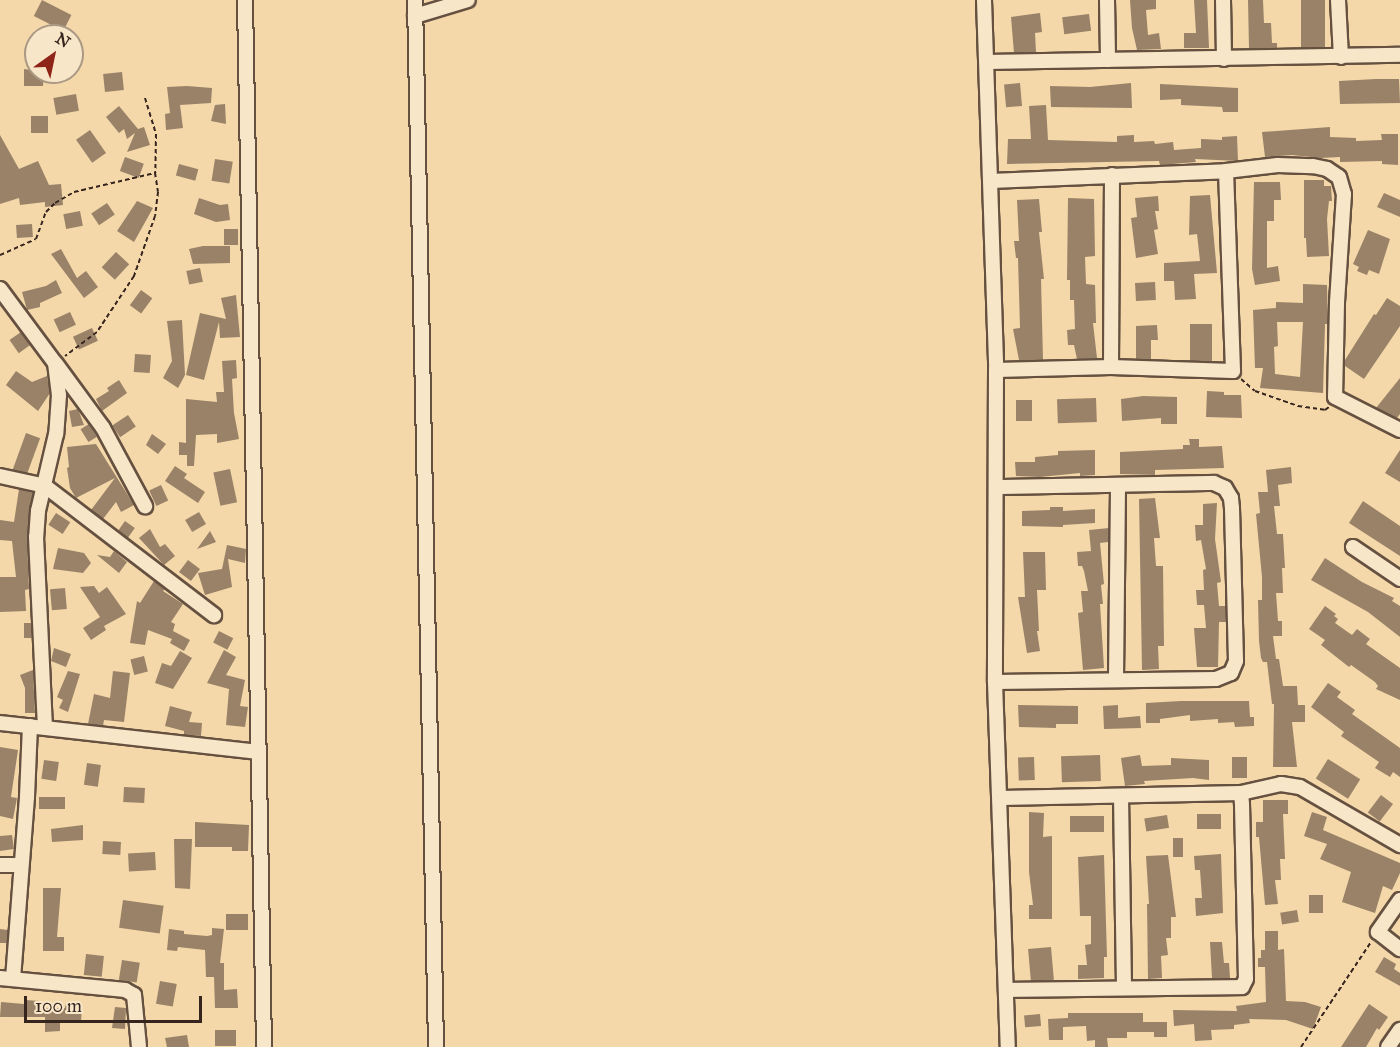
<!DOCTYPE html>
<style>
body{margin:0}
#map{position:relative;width:1400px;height:1047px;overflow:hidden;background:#f4d8aa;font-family:"IM FELL Great Primer",serif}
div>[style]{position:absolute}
.building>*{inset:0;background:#998267;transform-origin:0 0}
.path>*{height:2px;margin-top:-1px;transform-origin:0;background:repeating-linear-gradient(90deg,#36241e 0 4.5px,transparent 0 7.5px)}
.roads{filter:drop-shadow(2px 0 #665141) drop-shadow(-2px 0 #665141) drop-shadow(0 2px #665141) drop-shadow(0 -2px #665141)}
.street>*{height:14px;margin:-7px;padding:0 7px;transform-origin:7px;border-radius:7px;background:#f8e6c8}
span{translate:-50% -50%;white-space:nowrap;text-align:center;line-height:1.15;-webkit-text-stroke:5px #f8e6c8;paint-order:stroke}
.north{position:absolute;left:24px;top:24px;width:60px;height:60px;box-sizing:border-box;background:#f8e6c8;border:2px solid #aa9884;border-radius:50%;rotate:33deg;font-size:16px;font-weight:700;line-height:24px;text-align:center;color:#36241e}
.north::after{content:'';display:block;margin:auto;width:21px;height:27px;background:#8f2418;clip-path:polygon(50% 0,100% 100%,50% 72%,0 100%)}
.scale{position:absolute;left:24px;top:996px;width:178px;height:27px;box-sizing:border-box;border:3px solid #36241e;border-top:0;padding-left:8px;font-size:18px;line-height:21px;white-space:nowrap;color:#36241e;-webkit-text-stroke:4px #f8e6c8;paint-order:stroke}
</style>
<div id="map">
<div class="building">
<div style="left:42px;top:0;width:33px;height:18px;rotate:27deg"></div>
<div style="clip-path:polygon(1130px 0,1156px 0,1156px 9px,1146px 10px,1148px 35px,1159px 33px,1161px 49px,1137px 50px,1132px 28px)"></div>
<div style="clip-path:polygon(1194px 0,1207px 0,1209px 48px,1184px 48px,1184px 33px,1196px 33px)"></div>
<div style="clip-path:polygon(1248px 0,1263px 0,1264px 23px,1271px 23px,1272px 43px,1277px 43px,1277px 48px,1249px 49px)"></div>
<div style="left:1301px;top:0;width:24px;height:48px"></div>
<div style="clip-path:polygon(1040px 13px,1042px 32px,1035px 33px,1036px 52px,1014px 53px,1011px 17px)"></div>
<div style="left:1089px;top:14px;width:17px;height:27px;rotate:83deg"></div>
<div style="clip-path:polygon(24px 69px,44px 72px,43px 86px,24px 86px)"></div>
<div style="left:122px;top:72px;width:18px;height:19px;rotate:84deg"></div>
<div style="clip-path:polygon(1376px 79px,1399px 79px,1400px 103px,1340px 104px,1339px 81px)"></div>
<div style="left:1020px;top:83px;width:23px;height:16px;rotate:85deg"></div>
<div style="clip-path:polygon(1131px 83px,1132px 108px,1051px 107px,1050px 86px,1090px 87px)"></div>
<div style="clip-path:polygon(1160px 84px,1238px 88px,1238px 112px,1223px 112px,1222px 107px,1181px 105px,1181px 99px,1160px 100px)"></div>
<div style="clip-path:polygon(187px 86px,212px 88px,211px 103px,180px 105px,183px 128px,166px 130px,165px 114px,170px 113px,167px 87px)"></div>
<div style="left:76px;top:94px;width:17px;height:23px;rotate:80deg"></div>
<div style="clip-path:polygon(225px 104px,226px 124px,211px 121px,215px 105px)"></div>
<div style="clip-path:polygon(1046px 105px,1048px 140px,1117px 142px,1117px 136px,1134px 135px,1134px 142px,1154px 141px,1155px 144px,1173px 142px,1174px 150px,1201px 148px,1201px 139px,1222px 140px,1222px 137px,1237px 136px,1238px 161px,1195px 159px,1196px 162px,1160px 165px,1159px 161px,1007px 164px,1008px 139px,1031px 139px,1029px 106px)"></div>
<div style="clip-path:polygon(119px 106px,138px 129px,144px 127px,150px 145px,127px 152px,135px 133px,127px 139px,124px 129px,119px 133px,106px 117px)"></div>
<div style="left:31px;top:116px;width:17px;height:17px"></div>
<div style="clip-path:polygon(1330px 127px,1330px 137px,1356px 138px,1356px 141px,1382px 140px,1381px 134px,1398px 134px,1398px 165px,1382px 164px,1382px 161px,1340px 162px,1340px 157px,1320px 158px,1292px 155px,1265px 157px,1262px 132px)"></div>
<div style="left:90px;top:130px;width:28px;height:17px;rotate:55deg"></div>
<div style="clip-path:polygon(0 135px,19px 169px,38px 161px,49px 185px,61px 184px,63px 205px,45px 207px,45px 202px,20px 205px,19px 198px,0 204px)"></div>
<div style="left:125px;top:157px;width:20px;height:15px;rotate:20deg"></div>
<div style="left:215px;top:159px;width:18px;height:22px;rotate:9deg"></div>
<div style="left:179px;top:164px;width:20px;height:12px;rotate:15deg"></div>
<div style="clip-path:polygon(1304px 180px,1324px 180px,1324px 186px,1331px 186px,1332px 201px,1329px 201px,1327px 219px,1329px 256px,1307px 257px,1306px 238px,1304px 238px)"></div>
<div style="clip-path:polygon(1254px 182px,1280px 182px,1281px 200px,1274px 200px,1274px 221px,1267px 221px,1267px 268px,1278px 266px,1280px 281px,1255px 285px,1252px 269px)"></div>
<div style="clip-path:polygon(1384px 193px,1400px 200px,1400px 217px,1377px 207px)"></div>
<div style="clip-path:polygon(1210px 195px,1217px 273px,1194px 274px,1196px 299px,1175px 300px,1174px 281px,1164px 281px,1164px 263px,1200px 261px,1197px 234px,1189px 235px,1190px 196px)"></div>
<div style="clip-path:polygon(1158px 196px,1159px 211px,1155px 211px,1158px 229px,1154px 230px,1158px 254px,1136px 258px,1131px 218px,1137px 217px,1135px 198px)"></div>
<div style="clip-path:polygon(199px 198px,220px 205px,228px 204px,230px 220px,216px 222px,194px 214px)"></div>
<div style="clip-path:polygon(1068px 198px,1094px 199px,1095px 256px,1085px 257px,1086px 284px,1095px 285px,1096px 323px,1093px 323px,1097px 358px,1077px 359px,1074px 345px,1068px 345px,1067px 330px,1075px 329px,1074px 300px,1070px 300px,1070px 280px,1067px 280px)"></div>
<div style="clip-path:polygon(1039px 199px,1042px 232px,1039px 232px,1044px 279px,1041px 279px,1043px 360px,1019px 360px,1013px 329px,1020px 328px,1018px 258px,1016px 258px,1014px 241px,1019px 241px,1017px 200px)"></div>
<div style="clip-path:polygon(137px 201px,153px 208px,134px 242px,117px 231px)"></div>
<div style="left:107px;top:203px;width:14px;height:19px;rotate:56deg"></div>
<div style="left:80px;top:211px;width:15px;height:17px;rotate:79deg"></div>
<div style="left:32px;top:224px;width:13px;height:16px;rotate:86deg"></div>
<div style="left:224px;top:229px;width:14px;height:16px"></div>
<div style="clip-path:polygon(1368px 230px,1390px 239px,1379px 274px,1369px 270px,1367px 275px,1357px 271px,1359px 267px,1353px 264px)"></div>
<div style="clip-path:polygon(203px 246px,230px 246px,230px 263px,193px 264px,189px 249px)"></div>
<div style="clip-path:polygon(61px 249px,77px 278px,86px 271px,98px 287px,84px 298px,51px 254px)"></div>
<div style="left:116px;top:252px;width:18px;height:21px;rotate:43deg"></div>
<div style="left:200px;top:268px;width:14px;height:14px;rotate:78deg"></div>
<div style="clip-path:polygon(56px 280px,62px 293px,40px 303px,40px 307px,27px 310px,22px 292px,46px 286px)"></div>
<div style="left:1155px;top:282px;width:18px;height:20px;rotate:87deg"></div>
<div style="clip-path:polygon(evenodd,1303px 284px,1327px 285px,1328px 324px,1325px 324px,1323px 393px,1260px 388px,1263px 368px,1255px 368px,1253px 310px,1276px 308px,1276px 302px,1303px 303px,1303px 284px,1277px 322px,1303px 322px,1300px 377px,1275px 374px,1274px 347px,1278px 346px,1277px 322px)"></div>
<div style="left:141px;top:290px;width:14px;height:19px;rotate:36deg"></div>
<div style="clip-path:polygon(236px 295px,240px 337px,220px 338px,219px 322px,204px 380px,186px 375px,200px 313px,226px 319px,221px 298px)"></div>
<div style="clip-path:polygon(1387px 298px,1400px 306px,1400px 326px,1364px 379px,1345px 366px,1345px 360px,1374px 314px,1376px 315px)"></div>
<div style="left:70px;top:312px;width:14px;height:18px;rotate:65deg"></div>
<div style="clip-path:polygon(182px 320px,185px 375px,178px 388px,163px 378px,172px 361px,167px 321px)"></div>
<div style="left:1190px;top:324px;width:22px;height:37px"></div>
<div style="clip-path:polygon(1157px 325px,1158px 340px,1151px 340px,1151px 359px,1136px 359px,1136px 326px)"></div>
<div style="left:92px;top:328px;width:14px;height:21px;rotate:65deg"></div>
<div style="left:21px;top:332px;width:16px;height:14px;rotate:55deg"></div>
<div style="left:135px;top:354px;width:16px;height:18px;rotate:4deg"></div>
<div style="clip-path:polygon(236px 360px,237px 378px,232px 379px,234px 413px,239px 439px,217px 443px,217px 434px,196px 435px,194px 466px,187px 466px,187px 455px,179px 455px,179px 442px,186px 443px,186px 399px,217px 402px,216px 392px,224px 392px,222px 361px)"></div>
<div style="clip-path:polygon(16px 371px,32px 382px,47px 376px,50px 393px,38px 411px,6px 385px)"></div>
<div style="clip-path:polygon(1400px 378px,1400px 414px,1397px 418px,1376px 408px)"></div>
<div style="clip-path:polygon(119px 380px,127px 393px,102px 411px,96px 399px,109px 391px,107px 388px)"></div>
<div style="clip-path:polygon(1207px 391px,1224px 392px,1224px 395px,1241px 395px,1242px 418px,1206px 417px)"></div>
<div style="clip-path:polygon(1143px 396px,1177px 397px,1177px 424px,1161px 424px,1161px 418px,1122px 421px,1121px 399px)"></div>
<div style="left:1096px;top:398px;width:24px;height:39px;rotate:88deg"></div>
<div style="left:1016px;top:400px;width:16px;height:21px"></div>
<div style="clip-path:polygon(78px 409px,84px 425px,72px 427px,69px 411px)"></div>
<div style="left:128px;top:415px;width:14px;height:19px;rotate:56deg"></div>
<div style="left:89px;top:424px;width:15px;height:10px;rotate:58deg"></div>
<div style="left:26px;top:433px;width:15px;height:39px;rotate:20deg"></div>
<div style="clip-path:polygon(152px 434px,166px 444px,158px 454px,146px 445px)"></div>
<div style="clip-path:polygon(1189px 439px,1199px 439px,1199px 447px,1222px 446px,1224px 468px,1155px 470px,1155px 475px,1120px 474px,1120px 452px,1183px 449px,1183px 445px,1190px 445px)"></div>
<div style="clip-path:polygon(96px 444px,134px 505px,121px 512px,116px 502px,103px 519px,91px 510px,115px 478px,76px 498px,70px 488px,67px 468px,69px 467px,67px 447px)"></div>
<div style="clip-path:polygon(1095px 450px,1095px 475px,1080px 476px,1080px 473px,1040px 477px,1016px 476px,1015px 462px,1035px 462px,1035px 457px,1058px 455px,1058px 451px)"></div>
<div style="clip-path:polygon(1400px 450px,1400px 482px,1385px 473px)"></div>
<div style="clip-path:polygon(175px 466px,187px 474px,184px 478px,205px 492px,198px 503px,165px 481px)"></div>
<div style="clip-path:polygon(1291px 467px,1292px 483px,1278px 485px,1280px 506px,1274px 506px,1277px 534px,1283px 534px,1285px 568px,1282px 568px,1283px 593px,1276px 593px,1278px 621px,1282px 621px,1282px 636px,1273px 636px,1276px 659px,1279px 659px,1283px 686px,1297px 686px,1298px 705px,1305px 705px,1305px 722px,1292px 722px,1297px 767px,1273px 767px,1274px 704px,1272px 704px,1267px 662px,1263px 662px,1261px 658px,1259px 641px,1258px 600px,1262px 600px,1262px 577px,1256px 514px,1260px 513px,1258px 492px,1268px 492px,1266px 470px)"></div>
<div style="left:230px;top:469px;width:34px;height:17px;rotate:78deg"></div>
<div style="left:161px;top:485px;width:17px;height:13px;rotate:65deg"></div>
<div style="clip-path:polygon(19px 489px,33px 493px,27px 536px,29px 589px,25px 590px,26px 611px,0 612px,0 577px,16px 577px,12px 541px,0 540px,0 520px,14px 522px)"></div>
<div style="clip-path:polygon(1155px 498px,1160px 538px,1154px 538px,1156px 566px,1163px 566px,1164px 646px,1158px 646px,1159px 669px,1142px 670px,1139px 499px)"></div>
<div style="clip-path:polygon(1363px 501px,1400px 526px,1400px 556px,1349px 523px)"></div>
<div style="clip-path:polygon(1217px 503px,1215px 539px,1221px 582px,1217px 583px,1219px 606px,1226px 606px,1226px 622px,1219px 622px,1218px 667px,1197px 667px,1194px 628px,1206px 628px,1204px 605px,1197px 605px,1196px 590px,1204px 590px,1203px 570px,1206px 569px,1201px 540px,1196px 541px,1195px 525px,1203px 525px,1203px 504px)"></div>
<div style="clip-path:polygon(1050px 507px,1063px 507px,1063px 511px,1095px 509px,1095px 523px,1063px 525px,1063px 527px,1022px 526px,1022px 511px,1050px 510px)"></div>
<div style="left:199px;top:512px;width:14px;height:16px;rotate:60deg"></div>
<div style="left:56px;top:513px;width:17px;height:14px;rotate:33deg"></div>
<div style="left:125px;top:521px;width:12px;height:12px;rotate:35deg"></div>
<div style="clip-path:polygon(1109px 528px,1108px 542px,1100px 543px,1104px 584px,1101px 585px,1103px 604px,1100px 604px,1104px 668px,1083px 670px,1078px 613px,1083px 612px,1081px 591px,1088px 591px,1084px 571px,1082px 566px,1078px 566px,1077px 552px,1091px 551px,1089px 530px)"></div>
<div style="clip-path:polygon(150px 529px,160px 547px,165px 544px,175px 556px,164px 565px,139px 538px)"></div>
<div style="clip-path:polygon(210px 531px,216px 542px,197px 549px)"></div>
<div style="clip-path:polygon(227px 545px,246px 549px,245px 563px,228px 559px,232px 587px,205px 595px,198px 573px,222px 569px)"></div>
<div style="clip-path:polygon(58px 548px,84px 553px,91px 563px,83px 573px,53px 569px)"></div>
<div style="clip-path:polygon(114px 551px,127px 562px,119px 573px,97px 555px,110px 557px)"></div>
<div style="clip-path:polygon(1023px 552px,1045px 552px,1046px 590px,1037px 590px,1039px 631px,1037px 631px,1040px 651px,1027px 653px,1018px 597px,1025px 597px)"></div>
<div style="clip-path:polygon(1325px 558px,1362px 582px,1394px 598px,1392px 601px,1400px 606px,1400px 637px,1368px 612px,1311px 580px)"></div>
<div style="left:188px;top:560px;width:15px;height:15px;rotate:37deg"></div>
<div style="clip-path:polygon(154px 581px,165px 589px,163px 591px,183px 604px,171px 622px,175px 624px,173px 631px,190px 640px,184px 651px,170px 643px,172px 639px,148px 630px,145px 645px,130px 643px,137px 601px,140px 603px)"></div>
<div style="clip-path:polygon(94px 586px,99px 593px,107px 587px,126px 614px,104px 626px,106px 630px,91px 640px,83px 628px,100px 617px,80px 587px)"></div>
<div style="left:65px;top:588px;width:21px;height:15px;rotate:85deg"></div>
<div style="clip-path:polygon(1325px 606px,1336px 614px,1334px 616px,1338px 619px,1335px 623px,1352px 635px,1357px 629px,1370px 639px,1366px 644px,1400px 668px,1400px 700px,1376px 689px,1378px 686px,1375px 682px,1351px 665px,1349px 667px,1321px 645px,1325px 640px,1309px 629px)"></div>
<div style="left:24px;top:623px;width:7px;height:15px"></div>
<div style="left:219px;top:631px;width:16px;height:13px;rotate:27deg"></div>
<div style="clip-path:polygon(54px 648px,71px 654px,66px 667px,51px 661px)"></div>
<div style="clip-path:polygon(224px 650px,236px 657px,226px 675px,245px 680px,240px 706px,248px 707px,245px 727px,226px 725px,229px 689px,207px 683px)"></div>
<div style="clip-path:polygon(180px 651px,192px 658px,173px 689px,155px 683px,162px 663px,171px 666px)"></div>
<div style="left:144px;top:656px;width:16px;height:14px;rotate:76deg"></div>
<div style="clip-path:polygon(33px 670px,35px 713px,25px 713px,25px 688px,20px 675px)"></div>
<div style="clip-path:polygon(68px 671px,80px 674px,68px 712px,59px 708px,63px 700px,57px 697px)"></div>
<div style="clip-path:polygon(113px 671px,130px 673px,124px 722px,104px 720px,103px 726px,88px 724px,94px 694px,110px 698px)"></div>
<div style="clip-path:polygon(1328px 683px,1341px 692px,1337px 697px,1355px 710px,1352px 714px,1400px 748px,1400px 777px,1393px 772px,1390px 777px,1375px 768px,1379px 762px,1341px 736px,1344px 732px,1311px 707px)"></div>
<div style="clip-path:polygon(1181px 701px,1249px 701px,1250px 717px,1254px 717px,1254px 726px,1235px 727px,1234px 722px,1218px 723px,1218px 719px,1190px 721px,1190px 715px,1160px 719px,1160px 723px,1146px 723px,1146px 703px)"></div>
<div style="clip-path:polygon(1018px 705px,1078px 706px,1078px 724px,1056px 724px,1056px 728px,1019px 727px)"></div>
<div style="clip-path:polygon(1118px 705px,1118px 718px,1140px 716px,1141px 728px,1104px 729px,1103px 706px)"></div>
<div style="clip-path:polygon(170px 706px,192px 712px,189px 722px,202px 723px,201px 736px,184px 735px,184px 731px,165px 726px)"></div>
<div style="clip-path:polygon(0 747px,18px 750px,11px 797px,17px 798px,13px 819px,0 816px)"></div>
<div style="left:1100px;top:755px;width:26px;height:39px;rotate:88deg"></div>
<div style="clip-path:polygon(1140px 755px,1142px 766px,1171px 765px,1171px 758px,1209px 760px,1209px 780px,1193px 778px,1144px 781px,1145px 784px,1125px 786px,1121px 758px)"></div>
<div style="left:1034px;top:757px;width:23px;height:16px;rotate:88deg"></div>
<div style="left:1232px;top:757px;width:15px;height:21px"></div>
<div style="left:1328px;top:759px;width:38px;height:23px;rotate:32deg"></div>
<div style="left:44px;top:760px;width:15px;height:19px;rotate:8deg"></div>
<div style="left:87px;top:763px;width:14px;height:22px;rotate:8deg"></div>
<div style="left:124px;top:787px;width:21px;height:15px;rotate:3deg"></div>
<div style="left:1381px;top:795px;width:15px;height:22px;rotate:37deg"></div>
<div style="left:39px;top:797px;width:26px;height:12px"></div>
<div style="clip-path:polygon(1263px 800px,1288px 800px,1288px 814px,1283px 814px,1285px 859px,1280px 859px,1281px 880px,1275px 880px,1278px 904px,1265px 905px,1259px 837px,1256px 837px,1256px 822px,1263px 822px)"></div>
<div style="clip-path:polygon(1029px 812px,1044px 813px,1043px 837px,1052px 836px,1052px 919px,1029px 919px,1029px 905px,1033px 905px,1029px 872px)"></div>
<div style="clip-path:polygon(1312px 812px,1327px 817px,1323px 830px,1400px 863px,1400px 873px,1392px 890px,1383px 886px,1375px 913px,1342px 902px,1351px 872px,1320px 859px,1327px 844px,1304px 836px)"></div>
<div style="left:1197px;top:814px;width:24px;height:15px"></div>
<div style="left:1167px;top:815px;width:13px;height:23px;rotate:81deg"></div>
<div style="left:1104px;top:816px;width:16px;height:34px;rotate:90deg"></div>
<div style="clip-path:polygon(195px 822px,249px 825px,248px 851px,232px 851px,232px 847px,195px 847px)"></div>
<div style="clip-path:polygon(83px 825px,83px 840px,52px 842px,51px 829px)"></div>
<div style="clip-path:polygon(12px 835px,14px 849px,0 851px,0 836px)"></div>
<div style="left:1173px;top:838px;width:10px;height:19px"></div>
<div style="clip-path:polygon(174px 839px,192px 839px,190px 889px,175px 888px)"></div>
<div style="left:103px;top:841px;width:18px;height:13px;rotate:3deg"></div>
<div style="left:155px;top:852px;width:18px;height:27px;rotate:87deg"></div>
<div style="clip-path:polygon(1221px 854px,1223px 913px,1196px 916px,1195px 898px,1202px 898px,1200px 870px,1195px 870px,1194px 856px)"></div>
<div style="clip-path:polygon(1104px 855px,1107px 957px,1104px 957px,1104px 978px,1078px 979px,1078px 965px,1087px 965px,1085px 945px,1091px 944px,1091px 916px,1080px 916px,1078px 857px)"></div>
<div style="clip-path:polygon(1168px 855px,1176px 917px,1171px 917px,1171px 938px,1166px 938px,1168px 955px,1161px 956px,1162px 978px,1148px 979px,1147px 904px,1149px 904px,1146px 856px)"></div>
<div style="clip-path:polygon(43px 888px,61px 888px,57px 937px,64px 937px,64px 951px,43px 951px)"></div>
<div style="left:1309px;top:895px;width:14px;height:18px"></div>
<div style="left:123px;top:900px;width:41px;height:28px;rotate:8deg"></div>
<div style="left:1297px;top:910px;width:12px;height:17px;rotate:81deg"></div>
<div style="left:226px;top:914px;width:22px;height:16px"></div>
<div style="clip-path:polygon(212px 928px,224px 929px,220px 963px,224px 963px,224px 990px,237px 989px,238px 1008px,215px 1008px,214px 977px,206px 977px,205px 950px,178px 947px,177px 951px,167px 950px,169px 929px,184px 931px,184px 934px,207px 936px,212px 935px)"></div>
<div style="clip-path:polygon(0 929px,8px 930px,7px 943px,0 943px)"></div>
<div style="clip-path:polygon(1265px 931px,1278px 931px,1278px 950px,1284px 949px,1286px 1001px,1305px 1002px,1321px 1007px,1313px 1029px,1286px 1020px,1249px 1019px,1250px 1023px,1234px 1025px,1234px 1029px,1211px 1030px,1212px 1040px,1195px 1041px,1194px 1024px,1174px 1026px,1173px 1010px,1237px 1011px,1236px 1006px,1266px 1002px,1265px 967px,1258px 967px,1258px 958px,1261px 958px,1261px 950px,1265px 950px)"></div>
<div style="clip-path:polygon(1210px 942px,1222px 942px,1224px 963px,1229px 963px,1230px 978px,1212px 978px)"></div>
<div style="left:1051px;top:947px;width:33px;height:23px;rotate:85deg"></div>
<div style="left:86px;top:954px;width:18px;height:21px;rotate:6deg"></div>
<div style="clip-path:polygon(1384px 957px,1396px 964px,1394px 969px,1400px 973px,1400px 986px,1375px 972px)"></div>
<div style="left:122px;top:960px;width:18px;height:20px;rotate:9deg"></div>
<div style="left:160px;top:981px;width:17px;height:23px;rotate:10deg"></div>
<div style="clip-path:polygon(25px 1000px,40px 1001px,40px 1008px,65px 1008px,66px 1003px,82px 1004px,81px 1023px,60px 1022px,60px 1031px,45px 1032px,45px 1017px,0 1017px,1px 1002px,24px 1004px)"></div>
<div style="clip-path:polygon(1369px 1004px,1388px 1017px,1379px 1030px,1377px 1028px,1366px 1047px,1341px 1047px)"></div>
<div style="clip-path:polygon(115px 1007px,126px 1008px,125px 1029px,112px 1028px)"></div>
<div style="clip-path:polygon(1068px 1013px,1143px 1013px,1143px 1022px,1167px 1022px,1167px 1037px,1154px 1037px,1154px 1032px,1127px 1032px,1127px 1038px,1107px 1038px,1108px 1047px,1095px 1047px,1095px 1040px,1087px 1041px,1086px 1026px,1063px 1027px,1063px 1040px,1049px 1040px,1048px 1019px,1068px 1018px)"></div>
<div style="left:1040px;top:1014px;width:12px;height:16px;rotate:85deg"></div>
<div style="left:215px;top:1030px;width:21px;height:16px"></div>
<div style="clip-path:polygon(187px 1035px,189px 1047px,167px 1047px,165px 1038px)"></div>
</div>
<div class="path">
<div style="left:145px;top:98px;width:38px;rotate:73deg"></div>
<div style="left:156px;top:134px;width:39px;rotate:91deg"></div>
<div style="left:0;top:255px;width:39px;rotate:-24deg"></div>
<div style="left:36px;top:239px;width:29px;rotate:-70deg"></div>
<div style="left:46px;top:212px;width:13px;rotate:-45deg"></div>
<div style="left:55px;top:203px;width:22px;rotate:-30deg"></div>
<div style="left:74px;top:192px;width:83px;rotate:-13.2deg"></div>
<div style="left:155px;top:173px;width:19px;rotate:81deg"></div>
<div style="left:158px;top:192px;width:24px;rotate:97deg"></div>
<div style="left:155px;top:216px;width:64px;rotate:109.3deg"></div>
<div style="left:134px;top:276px;width:67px;rotate:123.5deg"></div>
<div style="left:97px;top:332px;width:40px;rotate:143deg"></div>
<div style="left:1241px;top:379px;width:18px;rotate:41deg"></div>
<div style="left:1255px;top:391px;width:46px;rotate:19.2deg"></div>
<div style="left:1298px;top:406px;width:27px;rotate:8deg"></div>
<div style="left:1325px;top:410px;width:5px;rotate:-37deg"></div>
<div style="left:1301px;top:1047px;width:126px;rotate:-56.3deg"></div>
</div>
<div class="roads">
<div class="street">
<div style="left:245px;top:0;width:1047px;rotate:88.96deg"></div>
<div style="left:415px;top:0;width:1047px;rotate:88.85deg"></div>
<div style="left:984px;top:0;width:370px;rotate:88.1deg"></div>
<div style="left:996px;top:370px;width:312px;rotate:90.2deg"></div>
<div style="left:995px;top:682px;width:365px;rotate:88deg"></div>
<div style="left:1107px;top:0;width:60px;rotate:89deg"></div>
<div style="left:1223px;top:0;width:59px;rotate:89deg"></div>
<div style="left:1338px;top:0;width:57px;rotate:87deg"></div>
<div style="left:415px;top:16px;width:55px;rotate:-16.8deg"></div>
<div style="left:987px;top:62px;width:413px;rotate:-1deg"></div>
<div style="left:991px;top:181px;width:235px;rotate:-2.4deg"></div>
<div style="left:1226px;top:171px;width:52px;rotate:-6.6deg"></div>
<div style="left:1278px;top:165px;width:35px;rotate:2deg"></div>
<div style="left:1313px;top:166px;width:14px;rotate:12deg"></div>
<div style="left:1327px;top:169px;width:14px;rotate:34deg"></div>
<div style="left:1339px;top:177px;width:18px;rotate:74deg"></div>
<div style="left:1344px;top:194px;width:109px;rotate:93.7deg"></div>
<div style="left:1337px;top:303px;width:94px;rotate:91.2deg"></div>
<div style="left:1335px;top:397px;width:73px;rotate:26.9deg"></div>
<div style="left:0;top:289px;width:92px;rotate:53.4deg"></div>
<div style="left:55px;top:363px;width:32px;rotate:83deg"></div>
<div style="left:59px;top:395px;width:39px;rotate:94deg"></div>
<div style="left:56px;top:434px;width:79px;rotate:103.2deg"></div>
<div style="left:38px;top:511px;width:26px;rotate:94deg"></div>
<div style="left:36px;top:537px;width:189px;rotate:87.3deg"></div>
<div style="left:56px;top:364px;width:79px;rotate:53.7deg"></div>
<div style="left:103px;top:428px;width:89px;rotate:61.7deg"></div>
<div style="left:1111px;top:367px;width:192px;rotate:-89.7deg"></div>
<div style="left:996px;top:370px;width:115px;rotate:-1.5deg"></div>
<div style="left:1111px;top:367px;width:122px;rotate:1.9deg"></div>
<div style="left:1233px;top:371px;width:200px;rotate:-92deg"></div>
<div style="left:0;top:476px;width:46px;rotate:12.5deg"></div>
<div style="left:45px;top:486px;width:213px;rotate:37.4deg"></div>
<div style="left:1353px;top:547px;width:57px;rotate:34.2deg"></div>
<div style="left:1116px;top:679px;width:193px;rotate:-89.4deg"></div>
<div style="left:995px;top:682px;width:221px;rotate:-0.8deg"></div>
<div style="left:1216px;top:679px;width:16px;rotate:-22deg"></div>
<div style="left:1231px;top:673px;width:13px;rotate:-67deg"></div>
<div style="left:1236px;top:661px;width:153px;rotate:-91.5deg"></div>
<div style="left:1232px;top:508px;width:10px;rotate:-96deg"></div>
<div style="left:1231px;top:498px;width:12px;rotate:-121deg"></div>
<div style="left:1225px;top:488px;width:12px;rotate:-156deg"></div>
<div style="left:1214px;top:483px;width:218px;rotate:178.9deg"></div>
<div style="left:0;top:723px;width:260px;rotate:6.4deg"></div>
<div style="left:1241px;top:793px;width:41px;rotate:-12.7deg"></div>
<div style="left:1281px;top:784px;width:19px;rotate:9deg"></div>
<div style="left:1300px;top:787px;width:116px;rotate:30.1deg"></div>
<div style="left:1121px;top:796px;width:192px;rotate:89.1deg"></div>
<div style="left:1001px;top:798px;width:240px;rotate:-1.2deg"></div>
<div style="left:1241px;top:793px;width:11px;rotate:85deg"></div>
<div style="left:1242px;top:804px;width:175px;rotate:88.7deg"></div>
<div style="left:1246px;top:979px;width:9px;rotate:117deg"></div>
<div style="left:1242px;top:987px;width:234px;rotate:179.3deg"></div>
<div style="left:0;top:865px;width:20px"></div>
<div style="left:1400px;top:900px;width:39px;rotate:125deg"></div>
<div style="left:1378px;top:932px;width:28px;rotate:38deg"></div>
<div style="left:0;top:978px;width:126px;rotate:5.5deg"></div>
<div style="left:125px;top:990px;width:10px;rotate:29deg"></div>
<div style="left:134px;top:995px;width:52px;rotate:84.5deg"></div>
<div style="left:13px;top:979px;width:183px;rotate:-85.6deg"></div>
<div style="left:27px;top:797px;width:71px;rotate:-87.6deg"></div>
<div style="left:1388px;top:1047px;width:21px;rotate:-55deg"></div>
</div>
</div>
<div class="north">N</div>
<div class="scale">100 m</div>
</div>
